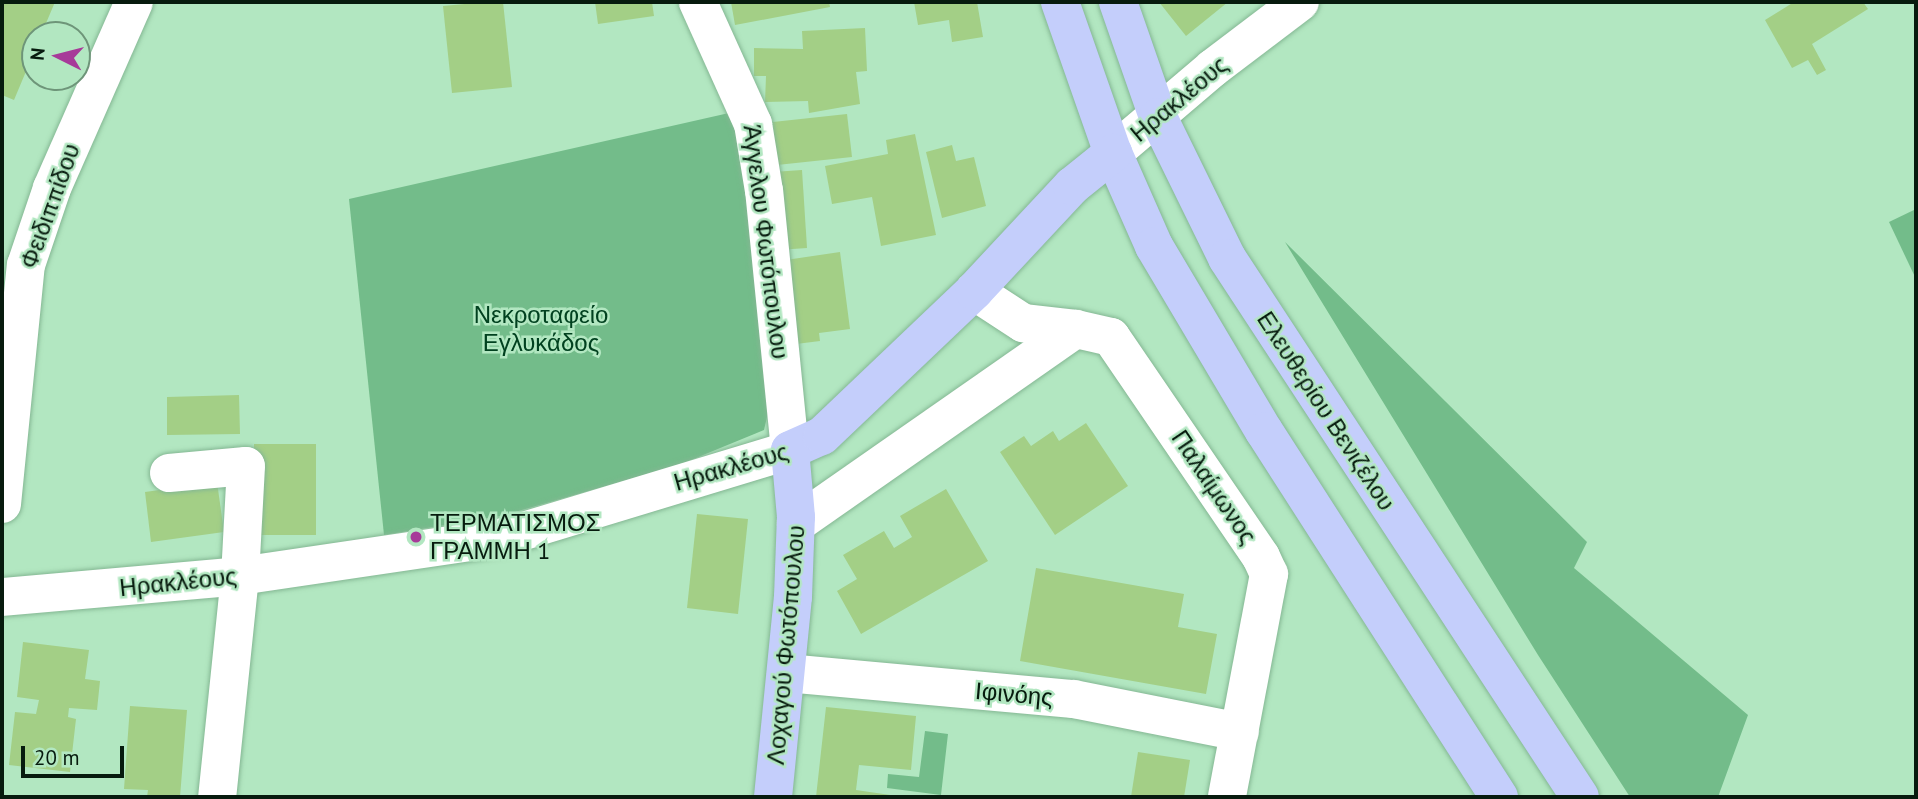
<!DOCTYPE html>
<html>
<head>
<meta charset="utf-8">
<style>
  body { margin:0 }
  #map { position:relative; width:1918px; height:799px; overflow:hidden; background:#b2e7c1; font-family:"PT Sans",sans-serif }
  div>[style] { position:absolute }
  .green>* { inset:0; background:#73bc8a }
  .building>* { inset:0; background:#a3cf86 }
  .roads { filter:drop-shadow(0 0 2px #84b793) drop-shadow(0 0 2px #84b793) }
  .minor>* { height:38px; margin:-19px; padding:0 19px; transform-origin:19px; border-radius:19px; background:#fff }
  .major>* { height:38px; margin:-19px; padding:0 19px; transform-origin:19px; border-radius:19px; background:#c4cefb }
  .dots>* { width:19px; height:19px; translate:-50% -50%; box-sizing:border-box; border:4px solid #b2e7c1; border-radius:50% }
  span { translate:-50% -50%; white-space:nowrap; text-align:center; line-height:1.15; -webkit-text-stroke:5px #b2e7c1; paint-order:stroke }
  .street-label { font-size:24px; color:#071b0e }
  .park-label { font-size:24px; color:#01411f }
  .poi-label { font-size:24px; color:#071b0e }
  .left { translate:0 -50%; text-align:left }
  .frame { position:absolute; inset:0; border:4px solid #071b0e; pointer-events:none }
  .north { position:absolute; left:21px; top:21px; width:70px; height:70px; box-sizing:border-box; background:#b2e7c1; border:2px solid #6e9579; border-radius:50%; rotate:276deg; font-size:19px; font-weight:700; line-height:28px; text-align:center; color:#071b0e }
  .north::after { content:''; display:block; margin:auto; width:24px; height:32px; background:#a73a99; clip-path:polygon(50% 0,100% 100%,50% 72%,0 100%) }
  .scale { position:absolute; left:21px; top:746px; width:103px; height:32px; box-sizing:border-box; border:4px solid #071b0e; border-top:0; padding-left:9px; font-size:21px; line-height:24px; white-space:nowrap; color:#071b0e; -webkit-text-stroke:5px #b2e7c1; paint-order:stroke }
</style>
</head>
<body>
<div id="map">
  <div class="green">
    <i style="clip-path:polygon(729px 113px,746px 162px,770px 404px,764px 430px,679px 465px,501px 516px,384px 535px,349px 199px)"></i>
    <i style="clip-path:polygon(1916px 209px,1916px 279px,1889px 222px)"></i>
    <i style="clip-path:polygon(1285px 242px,1587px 542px,1574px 568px,1748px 715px,1718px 797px,1630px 797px,1538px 655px)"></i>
    <i style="clip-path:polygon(925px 731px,948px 734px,941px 795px,887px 788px,888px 774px,919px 777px)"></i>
  </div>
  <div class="building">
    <i style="clip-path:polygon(2px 2px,55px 2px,41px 35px,35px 35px,35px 50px,14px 100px,2px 95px)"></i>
    <i style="clip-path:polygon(486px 2px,503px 2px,512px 87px,452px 93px,443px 6px)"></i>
    <i style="clip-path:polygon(595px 2px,652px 2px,654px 16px,598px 24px)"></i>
    <i style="clip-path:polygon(731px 2px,829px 2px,830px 7px,735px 25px)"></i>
    <i style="clip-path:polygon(914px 2px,977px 2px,983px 37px,952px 42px,949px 20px,918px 25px)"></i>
    <i style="clip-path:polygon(1159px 2px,1228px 2px,1186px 36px)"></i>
    <i style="clip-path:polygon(1794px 2px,1863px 2px,1868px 9px,1812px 44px,1826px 70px,1817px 75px,1808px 60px,1792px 68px,1765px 20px)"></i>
    <i style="clip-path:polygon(865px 28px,867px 71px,856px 72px,860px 104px,809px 113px,808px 101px,765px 102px,766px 76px,754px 76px,754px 48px,803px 49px,802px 31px)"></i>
    <i style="clip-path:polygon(847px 114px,852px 157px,777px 165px,773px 122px)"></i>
    <i style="clip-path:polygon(915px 134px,936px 235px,881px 246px,872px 197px,832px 204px,825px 166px,888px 154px,886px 140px)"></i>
    <i style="clip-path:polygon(952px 145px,956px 161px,974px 157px,986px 206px,942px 218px,926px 152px)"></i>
    <i style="clip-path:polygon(802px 170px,807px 248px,778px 250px,773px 172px)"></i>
    <i style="clip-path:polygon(840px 252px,850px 329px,819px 333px,820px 341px,788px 345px,779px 261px)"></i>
    <i style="clip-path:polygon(239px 395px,240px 434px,167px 435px,167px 397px)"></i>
    <i style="clip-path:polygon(1086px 423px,1128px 486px,1055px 535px,1000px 452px,1024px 436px,1031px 446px,1053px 431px,1059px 441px)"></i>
    <i style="clip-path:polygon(254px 444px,316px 444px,316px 535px,254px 535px)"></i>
    <i style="clip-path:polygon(217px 482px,224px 532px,151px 542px,145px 492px)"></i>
    <i style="clip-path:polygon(946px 489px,988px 561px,861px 634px,837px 591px,857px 579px,843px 555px,884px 531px,894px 548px,912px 537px,900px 516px)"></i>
    <i style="clip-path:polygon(697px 514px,748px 519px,738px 614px,687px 608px)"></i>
    <i style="clip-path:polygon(1036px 568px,1184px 594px,1178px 627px,1217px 634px,1206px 694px,1020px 661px)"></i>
    <i style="clip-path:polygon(23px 642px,89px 650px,85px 679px,100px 681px,97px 710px,69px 708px,68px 717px,76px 719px,70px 772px,9px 765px,15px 712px,36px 714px,39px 700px,17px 697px)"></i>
    <i style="clip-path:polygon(130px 706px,187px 710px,180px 797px,147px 797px,148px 790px,124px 789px)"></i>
    <i style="clip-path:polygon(826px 707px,916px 716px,911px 770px,859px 765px,856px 790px,904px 797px,816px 797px)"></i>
    <i style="clip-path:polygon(1138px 752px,1190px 760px,1184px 797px,1131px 797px)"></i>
  </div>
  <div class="roads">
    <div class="minor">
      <i style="left:1113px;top:153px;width:131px;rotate:-40.4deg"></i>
      <i style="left:1213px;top:68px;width:109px;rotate:-37.2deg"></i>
      <i style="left:974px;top:291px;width:59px;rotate:33.1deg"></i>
      <i style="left:1023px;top:323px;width:53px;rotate:6.5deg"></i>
      <i style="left:1076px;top:329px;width:36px;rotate:13deg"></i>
      <i style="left:1111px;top:337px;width:266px;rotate:55.7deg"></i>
      <i style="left:1261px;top:557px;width:19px;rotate:65deg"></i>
      <i style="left:1269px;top:574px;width:227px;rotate:100.7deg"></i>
      <i style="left:169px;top:473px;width:77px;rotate:-5.2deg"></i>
      <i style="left:246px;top:466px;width:110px;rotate:93.1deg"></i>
      <i style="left:240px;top:576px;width:222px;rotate:95.9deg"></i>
      <i style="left:2px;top:504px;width:240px;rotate:-84.3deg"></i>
      <i style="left:26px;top:265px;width:81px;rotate:-71.3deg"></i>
      <i style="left:52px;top:188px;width:203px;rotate:-66.2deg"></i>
      <i style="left:796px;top:524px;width:341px;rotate:-34.9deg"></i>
      <i style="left:2px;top:597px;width:239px;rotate:-5deg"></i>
      <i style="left:240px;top:576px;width:267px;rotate:-8.4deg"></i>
      <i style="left:504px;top:537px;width:299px;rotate:-16.9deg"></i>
      <i style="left:790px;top:450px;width:260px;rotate:-95.7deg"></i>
      <i style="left:764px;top:191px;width:68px;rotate:-99.3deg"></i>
      <i style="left:753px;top:124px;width:134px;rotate:-114.3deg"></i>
      <i style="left:786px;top:673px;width:289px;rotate:5.2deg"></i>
      <i style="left:1074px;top:699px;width:169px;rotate:11.2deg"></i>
    </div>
    <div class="major">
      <i style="left:1060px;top:2px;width:160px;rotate:70.7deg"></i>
      <i style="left:1113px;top:153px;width:102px;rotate:66.2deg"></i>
      <i style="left:1154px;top:246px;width:215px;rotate:59.3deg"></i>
      <i style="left:1264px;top:431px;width:435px;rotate:57.3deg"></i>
      <i style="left:1118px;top:2px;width:122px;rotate:70.8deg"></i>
      <i style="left:1158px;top:117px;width:157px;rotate:63.9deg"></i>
      <i style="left:1227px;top:258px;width:644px;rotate:56.78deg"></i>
      <i style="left:773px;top:797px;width:201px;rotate:-84.3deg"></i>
      <i style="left:793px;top:597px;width:80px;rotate:-87.9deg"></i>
      <i style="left:796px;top:517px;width:67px;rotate:-95.1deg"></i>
      <i style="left:790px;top:450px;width:35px;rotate:-24deg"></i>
      <i style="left:822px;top:436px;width:210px;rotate:-43.6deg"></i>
      <i style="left:974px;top:291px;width:144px;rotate:-47deg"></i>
      <i style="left:1072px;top:186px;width:53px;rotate:-38.8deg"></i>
    </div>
  </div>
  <div class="dots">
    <i style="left:416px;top:537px;background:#a73a99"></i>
  </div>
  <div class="street-label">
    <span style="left:1179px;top:99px;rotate:-40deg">Ηρακλέους</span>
    <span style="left:50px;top:206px;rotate:-70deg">Φειδιππίδου</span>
    <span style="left:766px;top:242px;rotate:83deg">Άγγελου Φωτόπουλου</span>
    <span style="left:1326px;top:411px;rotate:57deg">Ελευθερίου Βενιζέλου</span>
    <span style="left:731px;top:467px;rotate:-16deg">Ηρακλέους</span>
    <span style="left:1214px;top:487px;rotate:56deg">Παλαίμωνος</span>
    <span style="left:178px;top:582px;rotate:-6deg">Ηρακλέους</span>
    <span style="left:786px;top:645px;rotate:-85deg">Λοχαγού Φωτόπουλου</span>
    <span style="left:1014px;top:694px;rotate:5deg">Ιφινόης</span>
  </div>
  <div class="park-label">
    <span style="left:541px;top:329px">Νεκροταφείο<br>Εγλυκάδος</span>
  </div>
  <div class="poi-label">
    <span class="left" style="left:430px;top:537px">ΤΕΡΜΑΤΙΣΜΟΣ<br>ΓΡΑΜΜΗ 1</span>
  </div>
  <div class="frame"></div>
  <div class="north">N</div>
  <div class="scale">20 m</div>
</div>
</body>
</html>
